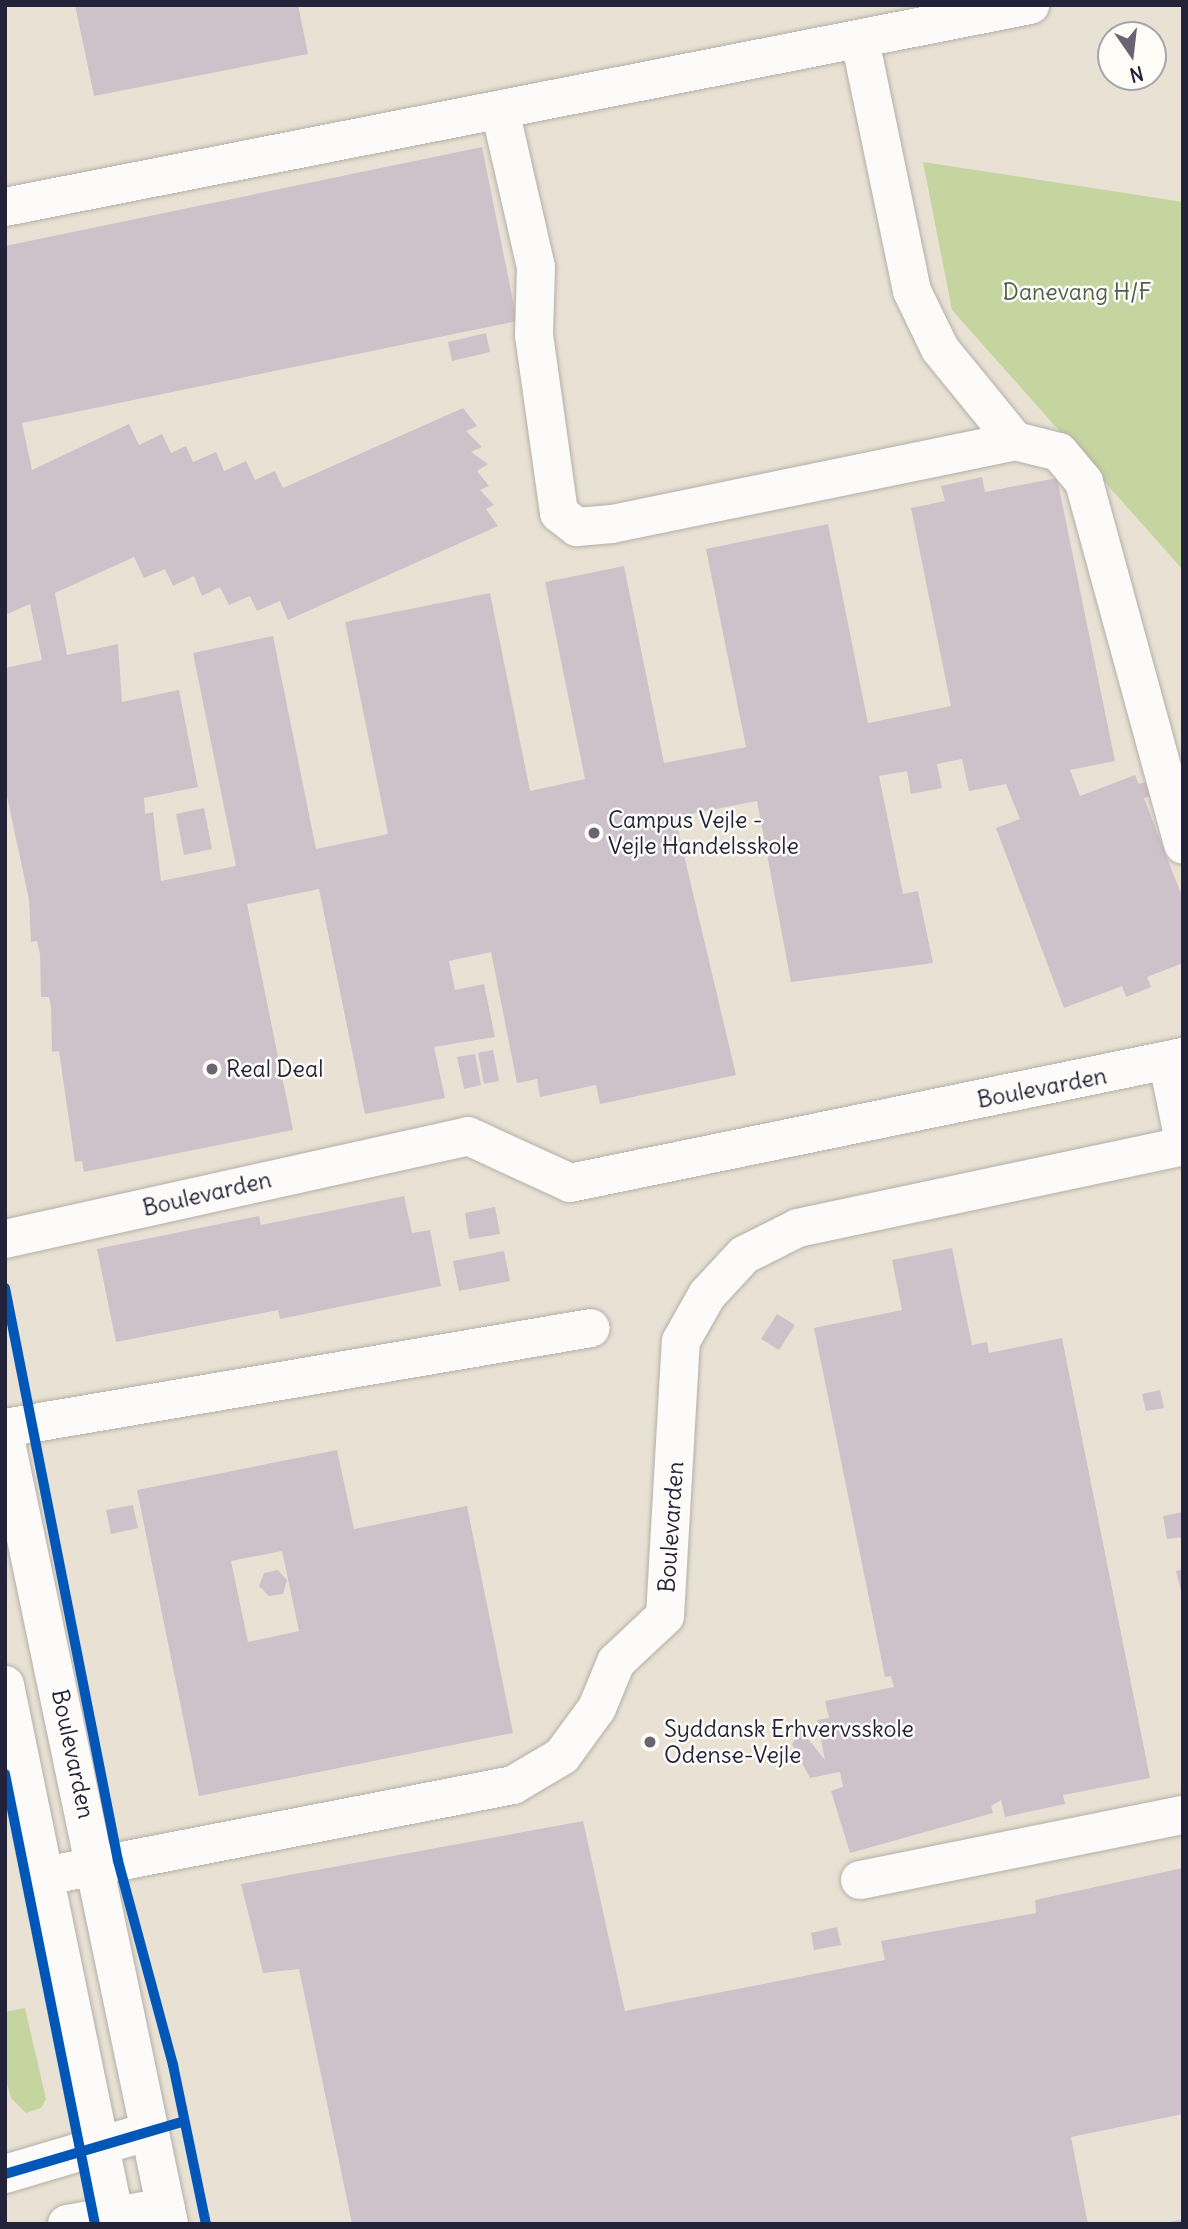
<!DOCTYPE html>
<html>
<head>
<meta charset="utf-8">
<style>
  body { margin:0 }
  #map { position:relative; width:1188px; height:2229px; overflow:hidden; background:#e9e2d4; font-family:Delius,sans-serif }
  div>[style] { position:absolute }
  .green>* { inset:0; background:#c4d5a0 }
  .building>* { inset:0; background:#cec2ca }
  .roads { filter:drop-shadow(0 0 2px #b4afa9) drop-shadow(0 0 2px #b4afa9) }
  .minor>* { height:38px; margin:-19px; padding:0 19px; transform-origin:19px; border-radius:19px; background:#fcfbf9 }
  .major>* { height:38px; margin:-19px; padding:0 19px; transform-origin:19px; border-radius:19px; background:#fcfbf9 }
  .cycleway>* { height:10px; margin:-5px; padding:0 5px; transform-origin:5px; border-radius:5px; background:#0057b8 }
  .dots>* { width:19px; height:19px; translate:-50% -50%; box-sizing:border-box; border:4px solid #fdfcf7; border-radius:50% }
  span { translate:-50% -50%; white-space:nowrap; text-align:center; line-height:1.15; -webkit-text-stroke:5px #fdfcf7; paint-order:stroke }
  .park-label { font-size:23px; color:#505d50 }
  .poi-label { font-size:23px; color:#22223b }
  .left { translate:0 -50%; text-align:left }
  .street-label { font-size:23px; color:#22223b }
  .frame { position:absolute; inset:0; border:7px solid #22223b; pointer-events:none }
  .north { position:absolute; left:1097px; top:21px; width:70px; height:70px; box-sizing:border-box; background:#fdfcf7; border:2px solid #a5a5ac; border-radius:50%; rotate:166deg; font-size:19px; font-weight:700; line-height:28px; text-align:center; color:#22223b }
  .north::after { content:''; display:block; margin:auto; width:24px; height:32px; background:#686571; clip-path:polygon(50% 0,100% 100%,50% 72%,0 100%) }
</style>
</head>
<body>
<div id="map">
  <div class="green">
    <i style="clip-path:polygon(923px 162px,1183px 202px,1183px 570px,952px 310px)"></i>
    <i style="clip-path:polygon(25px 2008px,46px 2099px,41px 2108px,26px 2113px,11px 2098px,5px 2076px,5px 2012px)"></i>
  </div>
  <div class="building">
    <i style="clip-path:polygon(75px 5px,298px 5px,308px 54px,94px 96px)"></i>
    <i style="clip-path:polygon(482px 147px,517px 321px,22px 423px,32px 470px,129px 424px,139px 445px,162px 434px,171px 453px,186px 446px,193px 462px,216px 452px,224px 471px,246px 461px,255px 480px,275px 471px,283px 488px,463px 408px,477px 426px,466px 431px,482px 447px,471px 452px,488px 464px,477px 471px,489px 486px,480px 490px,494px 505px,486px 509px,498px 526px,288px 620px,280px 601px,257px 611px,250px 596px,229px 605px,220px 587px,202px 596px,194px 576px,173px 586px,165px 569px,144px 578px,134px 557px,55px 593px,67px 655px,118px 644px,122px 702px,179px 690px,198px 787px,144px 798px,145px 814px,153px 812px,161px 881px,236px 866px,193px 653px,273px 636px,316px 849px,388px 834px,345px 622px,490px 593px,530px 791px,585px 779px,545px 582px,624px 566px,664px 763px,746px 747px,706px 549px,828px 524px,868px 723px,951px 706px,911px 508px,945px 501px,941px 486px,982px 477px,985px 492px,1057px 478px,1115px 761px,1070px 770px,1080px 796px,1135px 775px,1139px 784px,1152px 780px,1157px 794px,1144px 798px,1183px 899px,1183px 963px,1147px 977px,1151px 987px,1126px 997px,1122px 986px,1064px 1008px,996px 828px,1020px 819px,1006px 784px,969px 791px,962px 759px,937px 764px,942px 788px,911px 794px,907px 771px,879px 776px,903px 894px,918px 891px,933px 963px,791px 982px,757px 801px,675px 817px,736px 1075px,600px 1104px,596px 1085px,540px 1097px,537px 1079px,517px 1083px,491px 952px,449px 961px,455px 990px,484px 984px,495px 1037px,434px 1047px,445px 1098px,365px 1114px,319px 889px,247px 904px,293px 1130px,84px 1172px,82px 1161px,75px 1162px,59px 1051px,52px 1052px,51px 1007px,49px 997px,41px 997px,40px 954px,37px 941px,31px 942px,29px 900px,5px 787px,5px 668px,42px 660px,30px 604px,5px 615px,5px 246px)"></i>
    <i style="clip-path:polygon(486px 333px,490px 352px,452px 361px,448px 342px)"></i>
    <i style="clip-path:polygon(204px 808px,212px 849px,184px 855px,176px 814px)"></i>
    <i style="clip-path:polygon(493px 1050px,499px 1081px,484px 1084px,478px 1053px)"></i>
    <i style="clip-path:polygon(475px 1054px,481px 1085px,464px 1089px,457px 1057px)"></i>
    <i style="clip-path:polygon(404px 1196px,412px 1233px,430px 1230px,441px 1286px,280px 1319px,278px 1310px,116px 1342px,97px 1249px,259px 1216px,261px 1225px)"></i>
    <i style="clip-path:polygon(495px 1207px,500px 1234px,469px 1239px,465px 1213px)"></i>
    <i style="clip-path:polygon(952px 1248px,972px 1345px,987px 1342px,989px 1353px,1062px 1338px,1150px 1778px,1063px 1795px,1065px 1804px,1005px 1817px,1001px 1800px,991px 1806px,993px 1813px,850px 1853px,831px 1791px,843px 1787px,840px 1772px,810px 1778px,792px 1744px,801px 1730px,825px 1760px,817px 1720px,829px 1718px,825px 1701px,894px 1687px,891px 1676px,885px 1677px,814px 1328px,902px 1310px,892px 1260px)"></i>
    <i style="clip-path:polygon(504px 1251px,510px 1281px,459px 1291px,453px 1261px)"></i>
    <i style="clip-path:polygon(777px 1314px,795px 1325px,779px 1350px,761px 1339px)"></i>
    <i style="clip-path:polygon(1160px 1390px,1164px 1408px,1146px 1411px,1142px 1394px)"></i>
    <i style="clip-path:polygon(evenodd,337px 1450px,354px 1529px,467px 1506px,513px 1733px,199px 1796px,137px 1490px,337px 1450px,282px 1551px,299px 1631px,248px 1642px,231px 1561px,282px 1551px)"></i>
    <i style="clip-path:polygon(133px 1505px,138px 1528px,111px 1534px,106px 1510px)"></i>
    <i style="clip-path:polygon(1183px 1512px,1183px 1537px,1167px 1539px,1163px 1516px)"></i>
    <i style="clip-path:polygon(1183px 1569px,1183px 1595px,1182px 1595px,1176px 1571px)"></i>
    <i style="clip-path:polygon(278px 1570px,287px 1580px,283px 1594px,269px 1596px,259px 1586px,264px 1573px)"></i>
    <i style="clip-path:polygon(583px 1821px,625px 2011px,885px 1960px,881px 1941px,1036px 1913px,1035px 1900px,1183px 1868px,1183px 2114px,1071px 2137px,1088px 2224px,352px 2224px,299px 1969px,263px 1973px,241px 1884px)"></i>
    <i style="clip-path:polygon(837px 1927px,841px 1945px,814px 1950px,811px 1933px)"></i>
    <i style="clip-path:polygon(1183px 2219px,1183px 2224px,1166px 2224px,1166px 2223px)"></i>
  </div>
  <div class="roads">
    <div class="minor">
      <i style="left:860px;top:40px;width:256px;rotate:78.3deg"></i>
      <i style="left:912px;top:291px;width:64px;rotate:64.2deg"></i>
      <i style="left:940px;top:349px;width:119px;rotate:50.8deg"></i>
      <i style="left:500px;top:110px;width:161px;rotate:77.1deg"></i>
      <i style="left:536px;top:267px;width:68px;rotate:91.7deg"></i>
      <i style="left:534px;top:335px;width:180px;rotate:82deg"></i>
      <i style="left:559px;top:513px;width:23px;rotate:38deg"></i>
      <i style="left:577px;top:527px;width:35px;rotate:-5deg"></i>
      <i style="left:612px;top:524px;width:411px;rotate:-11.6deg"></i>
      <i style="left:1015px;top:441px;width:45px;rotate:14deg"></i>
      <i style="left:1059px;top:452px;width:39px;rotate:50deg"></i>
      <i style="left:1084px;top:482px;width:376px;rotate:74.7deg"></i>
      <i style="left:5px;top:207px;width:1045px;rotate:-11.15deg"></i>
      <i style="left:1168px;top:1063px;width:75px;rotate:78.4deg"></i>
      <i style="left:5px;top:1239px;width:474px;rotate:-12.5deg"></i>
      <i style="left:468px;top:1136px;width:112px;rotate:24.7deg"></i>
      <i style="left:570px;top:1183px;width:626px;rotate:-11.62deg"></i>
      <i style="left:5px;top:1428px;width:594px;rotate:-9.68deg"></i>
      <i style="left:45px;top:1876px;width:477px;rotate:-11deg"></i>
      <i style="left:513px;top:1785px;width:57px;rotate:-30.6deg"></i>
      <i style="left:562px;top:1756px;width:59px;rotate:-53.9deg"></i>
      <i style="left:597px;top:1708px;width:50px;rotate:-67.6deg"></i>
      <i style="left:616px;top:1662px;width:67px;rotate:-43.2deg"></i>
      <i style="left:665px;top:1616px;width:275px;rotate:-86.7deg"></i>
      <i style="left:681px;top:1341px;width:53px;rotate:-60.5deg"></i>
      <i style="left:707px;top:1295px;width:54px;rotate:-47.2deg"></i>
      <i style="left:744px;top:1255px;width:60px;rotate:-26.6deg"></i>
      <i style="left:798px;top:1228px;width:394px;rotate:-12deg"></i>
      <i style="left:860px;top:1880px;width:329px;rotate:-11.4deg"></i>
      <i style="left:5px;top:2174px;width:151px;rotate:-16.5deg"></i>
      <i style="left:67px;top:2224px;width:100px;rotate:-9.7deg"></i>
    </div>
    <div class="major">
      <i style="left:5px;top:1438px;width:803px;rotate:78.21deg"></i>
      <i style="left:5px;top:1685px;width:550px;rotate:78.36deg"></i>
    </div>
  </div>
  <div class="cycleway">
    <i style="left:5px;top:1288px;width:584px;rotate:78.84deg"></i>
    <i style="left:118px;top:1861px;width:211px;rotate:74.9deg"></i>
    <i style="left:173px;top:2065px;width:162px;rotate:78.3deg"></i>
    <i style="left:5px;top:1774px;width:459px;rotate:78.7deg"></i>
    <i style="left:5px;top:2174px;width:184px;rotate:-16.4deg"></i>
  </div>
  <div class="dots">
    <i style="left:594px;top:833px;background:#686571"></i>
    <i style="left:212px;top:1069px;background:#686571"></i>
    <i style="left:650px;top:1742px;background:#686571"></i>
  </div>
  <div class="park-label">
    <span style="left:1077px;top:292px">Danevang H/F</span>
  </div>
  <div class="poi-label">
    <span class="left" style="left:608px;top:833px">Campus Vejle -<br>Vejle Handelsskole</span>
    <span class="left" style="left:226px;top:1069px">Real Deal</span>
    <span class="left" style="left:664px;top:1742px">Syddansk Erhvervsskole<br>Odense-Vejle</span>
  </div>
  <div class="street-label">
    <span style="left:1042px;top:1088px;rotate:-11deg">Boulevarden</span>
    <span style="left:207px;top:1194px;rotate:-13deg">Boulevarden</span>
    <span style="left:671px;top:1527px;rotate:-86deg">Boulevarden</span>
    <span style="left:73px;top:1754px;rotate:78deg">Boulevarden</span>
  </div>
  <div class="frame"></div>
  <div class="north">N</div>
</div>
</body>
</html>
